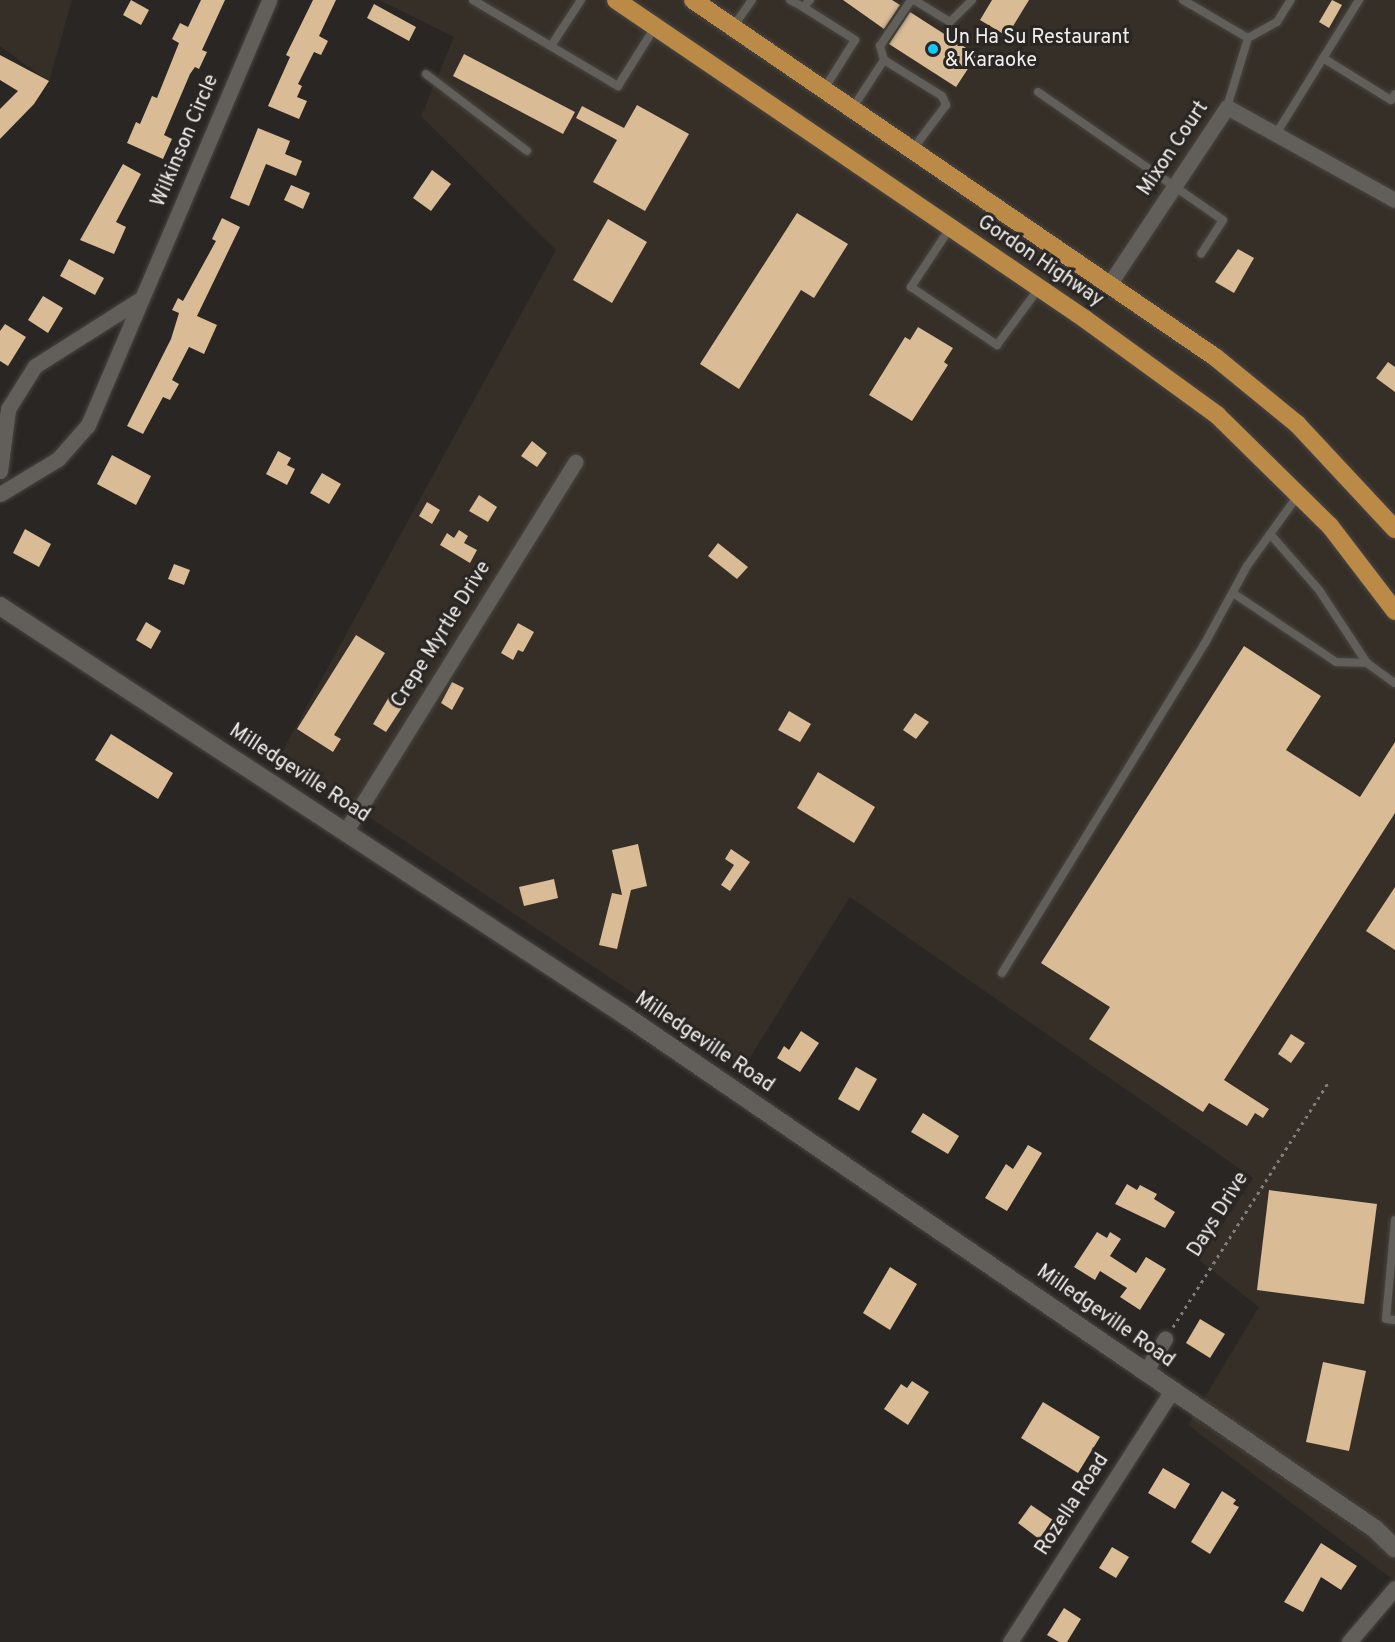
<!DOCTYPE html>
<html>
<head>
<meta charset="utf-8">
<style>
  body { margin:0 }
  #map { position:relative; width:1395px; height:1642px; overflow:hidden; background:#292623; font-family:Overpass,sans-serif }
  div>[style] { position:absolute }
  .built>* { inset:0; background:#362f27 }
  .building>* { inset:0; background:#d9bb95 }
  .path>* { height:3px; margin-top:-1.5px; transform-origin:0; background:repeating-linear-gradient(90deg,#807e7b 0 3px,transparent 0 7.5px) }
  .roads { filter:drop-shadow(0 0 2px #484542) drop-shadow(0 0 2px #484542) }
  .service>* { height:8px; margin:-4px; padding:0 4px; transform-origin:4px; border-radius:4px; background:#625f5b }
  .minor>* { height:15px; margin:-7.5px; padding:0 7.5px; transform-origin:7.5px; border-radius:7.5px; background:#625f5b }
  .tertiary>* { height:18px; margin:-9px; padding:0 9px; transform-origin:9px; border-radius:9px; background:#625f5b }
  .trunk>* { height:18px; margin:-9px; padding:0 9px; transform-origin:9px; border-radius:9px; background:#ba8a46 }
  .dots>* { width:16px; height:16px; translate:-50% -50%; box-sizing:border-box; border:3px solid #292623; border-radius:50% }
  span { translate:-50% -50%; white-space:nowrap; text-align:center; line-height:1.15; -webkit-text-stroke:6px #292623; paint-order:stroke }
  .poi-label { font-size:20px; color:#f2f0ee }
  .left { translate:0 -50%; text-align:left }
  .street-label { font-size:20px; color:#f2f0ee }
</style>
</head>
<body>
<div id="map">
  <div class="built">
    <i style="clip-path:polygon(0 0,72px 0,49px 82px,0 46px)"></i>
    <i style="clip-path:polygon(379px 0,1395px 0,1395px 1581px,1188px 1425px,1259px 1307px,1199px 1260px,1253px 1178px,850px 897px,744px 1067px,279px 757px,556px 250px,421px 116px,454px 37px)"></i>
  </div>
  <div class="building">
    <i style="clip-path:polygon(131px 0,149px 10px,141px 25px,123px 15px)"></i>
    <i style="clip-path:polygon(201px 0,225px 0,202px 50px,207px 52px,199px 69px,195px 67px,190px 74px,164px 135px,172px 139px,163px 159px,127px 143px,136px 122px,140px 124px,152px 96px,157px 98px,179px 43px,172px 39px,180px 23px,188px 27px)"></i>
    <i style="clip-path:polygon(313px 0,336px 0,319px 36px,328px 41px,321px 55px,314px 52px,298px 84px,302px 86px,297px 97px,307px 101px,299px 119px,268px 106px,290px 57px,286px 55px)"></i>
    <i style="clip-path:polygon(843px 0,892px 0,900px 5px,884px 29px)"></i>
    <i style="clip-path:polygon(992px 0,1029px 0,1007px 36px,980px 20px)"></i>
    <i style="clip-path:polygon(1332px 0,1342px 5px,1329px 28px,1319px 22px)"></i>
    <i style="clip-path:polygon(374px 4px,416px 27px,409px 41px,367px 18px)"></i>
    <i style="clip-path:polygon(910px 12px,977px 55px,956px 87px,889px 44px)"></i>
    <i style="clip-path:polygon(464px 54px,575px 112px,563px 134px,453px 76px)"></i>
    <i style="clip-path:polygon(0 55px,49px 81px,34px 104px,0 139px,0 109px,18px 91px,0 80px)"></i>
    <i style="clip-path:polygon(637px 105px,689px 134px,645px 211px,593px 182px,617px 140px,576px 118px,582px 106px,624px 128px)"></i>
    <i style="clip-path:polygon(258px 128px,290px 141px,285px 154px,302px 161px,296px 176px,266px 164px,249px 206px,230px 198px)"></i>
    <i style="clip-path:polygon(123px 164px,141px 174px,116px 222px,126px 227px,114px 254px,80px 240px)"></i>
    <i style="clip-path:polygon(432px 170px,451px 184px,431px 211px,413px 198px)"></i>
    <i style="clip-path:polygon(291px 185px,310px 193px,303px 209px,284px 200px)"></i>
    <i style="clip-path:polygon(797px 213px,848px 244px,814px 298px,801px 290px,739px 389px,700px 364px)"></i>
    <i style="clip-path:polygon(222px 218px,240px 227px,197px 316px,217px 325px,204px 354px,189px 347px,172px 380px,179px 384px,170px 400px,163px 397px,143px 434px,127px 426px,171px 339px,179px 313px,172px 310px,178px 298px,183px 301px,216px 241px,212px 239px)"></i>
    <i style="clip-path:polygon(608px 219px,647px 242px,612px 303px,573px 280px)"></i>
    <i style="clip-path:polygon(1238px 249px,1254px 258px,1234px 293px,1215px 282px)"></i>
    <i style="clip-path:polygon(69px 259px,104px 278px,95px 295px,60px 276px)"></i>
    <i style="clip-path:polygon(43px 296px,63px 308px,48px 333px,28px 320px)"></i>
    <i style="clip-path:polygon(5px 324px,26px 337px,8px 366px,0 361px,0 331px)"></i>
    <i style="clip-path:polygon(918px 327px,953px 348px,944px 362px,948px 365px,912px 421px,869px 395px,905px 337px,910px 340px)"></i>
    <i style="clip-path:polygon(1388px 362px,1395px 367px,1395px 392px,1376px 378px)"></i>
    <i style="clip-path:polygon(532px 441px,547px 453px,537px 467px,521px 456px)"></i>
    <i style="clip-path:polygon(278px 451px,291px 458px,287px 465px,295px 469px,287px 485px,266px 474px)"></i>
    <i style="clip-path:polygon(112px 455px,151px 476px,136px 505px,97px 484px)"></i>
    <i style="clip-path:polygon(322px 473px,341px 484px,329px 504px,310px 493px)"></i>
    <i style="clip-path:polygon(479px 495px,497px 507px,488px 522px,469px 511px)"></i>
    <i style="clip-path:polygon(427px 502px,440px 510px,432px 524px,419px 516px)"></i>
    <i style="clip-path:polygon(25px 529px,51px 544px,39px 567px,13px 553px)"></i>
    <i style="clip-path:polygon(459px 530px,468px 536px,464px 543px,477px 550px,470px 563px,440px 545px,447px 533px,454px 538px)"></i>
    <i style="clip-path:polygon(718px 543px,748px 567px,737px 579px,708px 556px)"></i>
    <i style="clip-path:polygon(174px 564px,190px 570px,184px 585px,168px 579px)"></i>
    <i style="clip-path:polygon(146px 622px,161px 631px,151px 649px,136px 640px)"></i>
    <i style="clip-path:polygon(518px 623px,534px 632px,523px 652px,518px 650px,513px 660px,501px 653px)"></i>
    <i style="clip-path:polygon(356px 635px,385px 653px,334px 735px,341px 739px,333px 752px,297px 729px)"></i>
    <i style="clip-path:polygon(1244px 646px,1321px 696px,1286px 750px,1360px 797px,1395px 742px,1395px 813px,1224px 1080px,1269px 1109px,1263px 1118px,1255px 1113px,1247px 1126px,1209px 1103px,1203px 1112px,1089px 1039px,1110px 1007px,1041px 963px)"></i>
    <i style="clip-path:polygon(452px 682px,464px 688px,452px 710px,441px 703px)"></i>
    <i style="clip-path:polygon(389px 697px,403px 706px,386px 732px,373px 724px)"></i>
    <i style="clip-path:polygon(789px 711px,811px 724px,800px 742px,778px 730px)"></i>
    <i style="clip-path:polygon(915px 713px,929px 722px,916px 739px,903px 730px)"></i>
    <i style="clip-path:polygon(111px 734px,173px 773px,158px 799px,95px 760px)"></i>
    <i style="clip-path:polygon(818px 772px,875px 807px,854px 843px,797px 808px)"></i>
    <i style="clip-path:polygon(638px 844px,647px 886px,631px 890px,617px 949px,599px 945px,612px 893px,622px 895px,612px 850px)"></i>
    <i style="clip-path:polygon(731px 849px,750px 862px,730px 891px,721px 885px,734px 865px,725px 859px)"></i>
    <i style="clip-path:polygon(554px 879px,558px 898px,524px 906px,519px 887px)"></i>
    <i style="clip-path:polygon(1395px 887px,1395px 950px,1366px 931px)"></i>
    <i style="clip-path:polygon(801px 1031px,819px 1043px,800px 1072px,777px 1058px,784px 1046px,789px 1050px)"></i>
    <i style="clip-path:polygon(1291px 1034px,1305px 1043px,1291px 1063px,1278px 1054px)"></i>
    <i style="clip-path:polygon(856px 1067px,877px 1079px,859px 1111px,838px 1099px)"></i>
    <i style="clip-path:polygon(923px 1113px,959px 1136px,948px 1154px,911px 1132px)"></i>
    <i style="clip-path:polygon(1028px 1145px,1042px 1153px,1007px 1211px,985px 1198px,1006px 1164px,1013px 1169px)"></i>
    <i style="clip-path:polygon(1127px 1184px,1137px 1190px,1140px 1185px,1157px 1194px,1154px 1199px,1175px 1212px,1165px 1228px,1115px 1204px)"></i>
    <i style="clip-path:polygon(1269px 1190px,1377px 1204px,1364px 1304px,1257px 1290px)"></i>
    <i style="clip-path:polygon(1097px 1232px,1107px 1238px,1110px 1232px,1121px 1239px,1110px 1256px,1136px 1273px,1146px 1257px,1166px 1269px,1140px 1310px,1120px 1297px,1127px 1288px,1100px 1271px,1095px 1280px,1074px 1267px)"></i>
    <i style="clip-path:polygon(890px 1267px,917px 1284px,890px 1330px,863px 1313px)"></i>
    <i style="clip-path:polygon(1200px 1319px,1225px 1334px,1210px 1358px,1186px 1343px)"></i>
    <i style="clip-path:polygon(1323px 1362px,1366px 1371px,1349px 1451px,1306px 1442px)"></i>
    <i style="clip-path:polygon(912px 1381px,929px 1392px,908px 1425px,884px 1409px,901px 1384px,907px 1388px)"></i>
    <i style="clip-path:polygon(1043px 1402px,1100px 1437px,1078px 1473px,1021px 1438px)"></i>
    <i style="clip-path:polygon(1163px 1468px,1190px 1484px,1175px 1509px,1148px 1493px)"></i>
    <i style="clip-path:polygon(1222px 1491px,1236px 1500px,1233px 1504px,1239px 1507px,1210px 1554px,1191px 1542px)"></i>
    <i style="clip-path:polygon(1031px 1505px,1053px 1520px,1039px 1539px,1018px 1523px)"></i>
    <i style="clip-path:polygon(1321px 1543px,1357px 1566px,1341px 1590px,1321px 1577px,1303px 1612px,1284px 1602px)"></i>
    <i style="clip-path:polygon(1112px 1547px,1129px 1557px,1116px 1578px,1099px 1568px)"></i>
    <i style="clip-path:polygon(1064px 1608px,1081px 1619px,1067px 1642px,1059px 1642px,1047px 1635px)"></i>
  </div>
  <div class="path">
    <i style="left:1173px;top:1327px;width:291px;rotate:-57.6deg"></i>
  </div>
  <div class="roads">
    <div class="service">
      <i style="left:473px;top:0;width:169px;rotate:30.7deg"></i>
      <i style="left:618px;top:86px;width:70px;rotate:-57.9deg"></i>
      <i style="left:790px;top:0;width:15px;rotate:28deg"></i>
      <i style="left:803px;top:7px;width:10px;rotate:-45deg"></i>
      <i style="left:914px;top:0;width:42px;rotate:31.4deg"></i>
      <i style="left:950px;top:22px;width:31px;rotate:-45deg"></i>
      <i style="left:1183px;top:0;width:75px;rotate:30.3deg"></i>
      <i style="left:1248px;top:38px;width:72px;rotate:106.9deg"></i>
      <i style="left:803px;top:7px;width:62px;rotate:32.4deg"></i>
      <i style="left:855px;top:40px;width:58px;rotate:122.3deg"></i>
      <i style="left:733px;top:27px;width:33px;rotate:-55deg"></i>
      <i style="left:1248px;top:38px;width:33px;rotate:-29deg"></i>
      <i style="left:1277px;top:22px;width:26px;rotate:-58deg"></i>
      <i style="left:551px;top:46px;width:55px;rotate:-56.9deg"></i>
      <i style="left:1323px;top:58px;width:80px;rotate:31.7deg"></i>
      <i style="left:1391px;top:100px;width:7px;rotate:-56deg"></i>
      <i style="left:884px;top:60px;width:68px;rotate:31.8deg"></i>
      <i style="left:942px;top:96px;width:10px;rotate:66deg"></i>
      <i style="left:946px;top:105px;width:55px;rotate:126.9deg"></i>
      <i style="left:426px;top:74px;width:127px;rotate:37.3deg"></i>
      <i style="left:1038px;top:92px;width:225px;rotate:34.7deg"></i>
      <i style="left:1223px;top:220px;width:40px;rotate:122.9deg"></i>
      <i style="left:852px;top:109px;width:59px;rotate:-56.9deg"></i>
      <i style="left:884px;top:60px;width:15px;rotate:-106deg"></i>
      <i style="left:880px;top:46px;width:55px;rotate:-56deg"></i>
      <i style="left:1276px;top:134px;width:158px;rotate:-58.2deg"></i>
      <i style="left:950px;top:228px;width:71px;rotate:123.5deg"></i>
      <i style="left:911px;top:287px;width:104px;rotate:34deg"></i>
      <i style="left:997px;top:345px;width:71px;rotate:-53.6deg"></i>
      <i style="left:1270px;top:534px;width:74px;rotate:48.8deg"></i>
      <i style="left:1319px;top:590px;width:87px;rotate:56.7deg"></i>
      <i style="left:1233px;top:593px;width:124px;rotate:33.8deg"></i>
      <i style="left:1336px;top:662px;width:31px;rotate:2deg"></i>
      <i style="left:1367px;top:663px;width:34px;rotate:36deg"></i>
      <i style="left:1002px;top:973px;width:387px;rotate:-58.4deg"></i>
      <i style="left:1205px;top:643px;width:88px;rotate:-61.4deg"></i>
      <i style="left:1247px;top:566px;width:89px;rotate:-54.2deg"></i>
      <i style="left:1395px;top:1220px;width:99px;rotate:95.2deg"></i>
      <i style="left:1386px;top:1319px;width:9px;rotate:6deg"></i>
    </div>
    <div class="minor">
      <i style="left:1110px;top:283px;width:211px;rotate:-56.4deg"></i>
      <i style="left:1227px;top:107px;width:192px;rotate:29deg"></i>
      <i style="left:0;top:471px;width:63px;rotate:-82.6deg"></i>
      <i style="left:8px;top:409px;width:51px;rotate:-57.9deg"></i>
      <i style="left:35px;top:366px;width:123px;rotate:-32.4deg"></i>
      <i style="left:0;top:494px;width:68px;rotate:-31.1deg"></i>
      <i style="left:58px;top:459px;width:45px;rotate:-48.6deg"></i>
      <i style="left:88px;top:425px;width:462px;rotate:-66.9deg"></i>
      <i style="left:345px;top:832px;width:436px;rotate:-58.1deg"></i>
      <i style="left:1145px;top:1372px;width:39px;rotate:-59deg"></i>
      <i style="left:1010px;top:1642px;width:299px;rotate:-57.2deg"></i>
      <i style="left:1349px;top:1642px;width:71px;rotate:-49.6deg"></i>
    </div>
    <div class="tertiary">
      <i style="left:0;top:606px;width:745px;rotate:33.22deg"></i>
      <i style="left:623px;top:1014px;width:911px;rotate:34.4deg"></i>
      <i style="left:1375px;top:1529px;width:28px;rotate:44deg"></i>
    </div>
    <div class="trunk">
      <i style="left:616px;top:0;width:567px;rotate:34.22deg"></i>
      <i style="left:1085px;top:319px;width:163px;rotate:36deg"></i>
      <i style="left:1217px;top:415px;width:158px;rotate:44.5deg"></i>
      <i style="left:1330px;top:526px;width:107px;rotate:52.6deg"></i>
      <i style="left:693px;top:0;width:632px;rotate:34.37deg"></i>
      <i style="left:1215px;top:357px;width:106px;rotate:39.3deg"></i>
      <i style="left:1297px;top:424px;width:144px;rotate:47deg"></i>
    </div>
  </div>
  <div class="dots">
    <i style="left:933px;top:49px;background:#10cafa"></i>
  </div>
  <div class="poi-label">
    <span class="left" style="left:945px;top:50px">Un Ha Su Restaurant<br>&amp; Karaoke</span>
  </div>
  <div class="street-label">
    <span style="left:186px;top:141px;rotate:-67deg">Wilkinson Circle</span>
    <span style="left:1174px;top:149px;rotate:-56deg">Mixon Court</span>
    <span style="left:1040px;top:262px;rotate:34deg">Gordon Highway</span>
    <span style="left:442px;top:635px;rotate:-58deg">Crepe Myrtle Drive</span>
    <span style="left:299px;top:774px;rotate:33deg">Milledgeville Road</span>
    <span style="left:704px;top:1043px;rotate:34deg">Milledgeville Road</span>
    <span style="left:1219px;top:1215px;rotate:-58deg">Days Drive</span>
    <span style="left:1105px;top:1317px;rotate:35deg">Milledgeville Road</span>
    <span style="left:1073px;top:1505px;rotate:-57deg">Rozella Road</span>
  </div>
</div>
</body>
</html>
